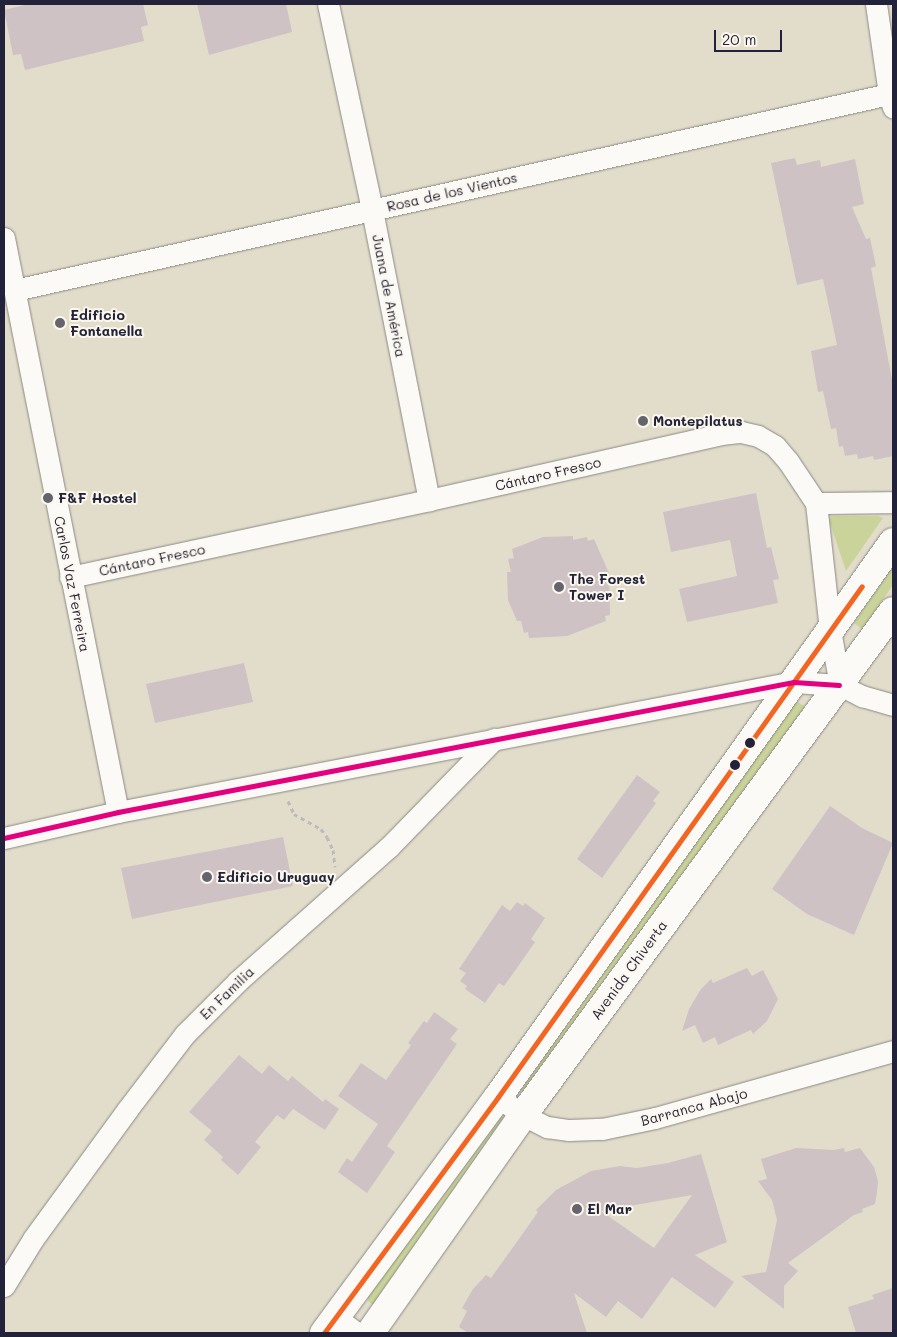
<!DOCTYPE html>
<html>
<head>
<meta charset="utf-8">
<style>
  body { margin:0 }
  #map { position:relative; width:897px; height:1337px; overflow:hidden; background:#e2ddcb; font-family:Mali,sans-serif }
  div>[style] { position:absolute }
  .green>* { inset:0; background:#cad49a }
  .building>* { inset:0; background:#cec2c5 }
  .path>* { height:3px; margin-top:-1.5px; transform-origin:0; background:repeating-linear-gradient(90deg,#bcbaba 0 4px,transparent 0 8px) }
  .roads { filter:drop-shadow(0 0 1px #8c8984) drop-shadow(0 0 1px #8c8984) }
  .street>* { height:21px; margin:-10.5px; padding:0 10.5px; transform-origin:10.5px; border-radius:10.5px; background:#fbfaf7 }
  .secondary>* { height:28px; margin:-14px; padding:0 14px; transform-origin:14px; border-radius:14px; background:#fbfaf7 }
  .bus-1>* { height:5px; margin:-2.5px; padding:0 2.5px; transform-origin:2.5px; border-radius:2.5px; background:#f26522 }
  .bus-2>* { height:5px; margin:-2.5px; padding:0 2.5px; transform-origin:2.5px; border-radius:2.5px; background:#e5007d }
  .dots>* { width:14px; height:14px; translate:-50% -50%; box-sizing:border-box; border:2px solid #fbf7ec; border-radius:50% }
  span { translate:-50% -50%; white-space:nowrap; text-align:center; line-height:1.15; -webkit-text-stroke:4px #fbf7ec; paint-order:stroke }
  .street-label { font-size:14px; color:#22223b }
  .poi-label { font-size:14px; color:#22223b; font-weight:700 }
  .left { translate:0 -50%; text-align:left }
  .frame { position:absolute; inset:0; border:5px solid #22223b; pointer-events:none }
  .scale { position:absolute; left:714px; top:30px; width:68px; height:22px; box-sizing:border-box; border:2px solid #22223b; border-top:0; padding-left:6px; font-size:15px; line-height:18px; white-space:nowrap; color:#22223b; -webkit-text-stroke:4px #fbf7ec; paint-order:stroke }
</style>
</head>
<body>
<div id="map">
  <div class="green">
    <i style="clip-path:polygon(832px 516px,878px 516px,883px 518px,846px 571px,829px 520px)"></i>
    <i style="clip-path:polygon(893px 566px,893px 585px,862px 629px,854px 623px)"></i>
    <i style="clip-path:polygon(796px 701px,806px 707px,524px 1094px,519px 1086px)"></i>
    <i style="clip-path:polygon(501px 1116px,506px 1120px,373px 1305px,368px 1301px,368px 1297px)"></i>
  </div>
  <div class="building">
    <i style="clip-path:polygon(29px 4px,143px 4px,148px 25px,141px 27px,144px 41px,25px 70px,21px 54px,13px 55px,4px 10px)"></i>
    <i style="clip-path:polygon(197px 4px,286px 4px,292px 32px,209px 55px)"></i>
    <i style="clip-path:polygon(795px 158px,797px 165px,820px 160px,821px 167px,855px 159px,864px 204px,852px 207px,866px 239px,870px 238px,876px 266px,871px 268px,893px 385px,893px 456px,874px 460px,873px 456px,858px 459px,857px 454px,845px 456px,843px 446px,839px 447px,836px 428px,831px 429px,823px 391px,818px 392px,811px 351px,837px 345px,823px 279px,797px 285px,771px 163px)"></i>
    <i style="clip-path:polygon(756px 493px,767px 548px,771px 547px,779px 579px,773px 580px,778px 603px,687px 622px,679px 589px,737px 576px,730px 540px,671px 552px,663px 512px)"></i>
    <i style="clip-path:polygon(573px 536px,573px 540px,587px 537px,588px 541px,594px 539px,609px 573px,610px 615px,605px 616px,606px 621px,567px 636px,529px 638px,528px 632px,524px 633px,521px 621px,517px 621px,508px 600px,507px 572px,511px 572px,508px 559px,514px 558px,512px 549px,543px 537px)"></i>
    <i style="clip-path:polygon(244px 663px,253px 702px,155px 723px,146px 684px)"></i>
    <i style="clip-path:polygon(637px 775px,660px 792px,653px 801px,656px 803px,602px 878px,577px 859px)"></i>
    <i style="clip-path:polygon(830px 806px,862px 828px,893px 843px,854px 935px,807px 914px,772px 889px)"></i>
    <i style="clip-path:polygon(283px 837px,293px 886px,132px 919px,121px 868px)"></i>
    <i style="clip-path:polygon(517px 902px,523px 906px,525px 903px,545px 918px,531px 939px,535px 942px,519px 965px,504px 986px,499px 983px,485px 1003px,465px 989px,467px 986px,460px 981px,466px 973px,459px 969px,502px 905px,510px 911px)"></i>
    <i style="clip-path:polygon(747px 968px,752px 976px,763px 970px,778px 999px,767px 1021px,753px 1034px,751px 1030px,718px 1045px,715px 1037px,703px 1043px,695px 1025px,682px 1031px,689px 1009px,701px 989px,711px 979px,713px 983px)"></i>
    <i style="clip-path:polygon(434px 1012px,458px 1029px,450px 1039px,457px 1044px,387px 1146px,395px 1152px,367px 1193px,338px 1172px,347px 1158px,352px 1162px,378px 1124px,338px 1096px,361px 1063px,386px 1080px,411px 1045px,408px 1043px,424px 1021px,427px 1023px)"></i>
    <i style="clip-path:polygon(239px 1055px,262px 1074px,269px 1065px,288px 1081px,292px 1076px,323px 1102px,325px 1099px,339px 1109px,325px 1130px,293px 1109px,284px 1120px,277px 1115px,255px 1142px,261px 1147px,238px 1175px,221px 1160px,223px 1157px,204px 1140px,212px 1131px,189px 1112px)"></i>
    <i style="clip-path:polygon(796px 1148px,834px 1150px,844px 1148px,845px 1152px,860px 1148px,874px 1167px,878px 1181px,877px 1192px,875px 1204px,862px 1209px,863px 1212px,854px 1215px,788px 1263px,798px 1271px,784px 1286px,784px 1309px,741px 1276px,766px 1272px,777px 1220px,772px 1200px,758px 1181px,767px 1179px,761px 1159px)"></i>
    <i style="clip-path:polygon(evenodd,701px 1154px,727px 1242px,695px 1255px,734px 1282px,715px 1308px,672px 1277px,642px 1319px,618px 1301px,606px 1317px,574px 1293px,587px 1333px,468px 1333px,459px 1327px,467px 1311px,462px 1308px,473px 1289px,486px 1275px,491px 1278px,538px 1212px,536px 1210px,556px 1190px,591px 1171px,620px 1166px,637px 1168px,668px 1163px,701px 1154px,692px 1195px,654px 1248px,601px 1211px,692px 1195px)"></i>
    <i style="clip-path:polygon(893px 1288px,893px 1333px,856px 1333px,848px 1307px,874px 1299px,872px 1295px)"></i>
  </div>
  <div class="path">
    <i style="left:288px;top:801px;width:14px;rotate:65deg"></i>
    <i style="left:294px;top:814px;width:31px;rotate:29deg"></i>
    <i style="left:321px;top:829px;width:10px;rotate:53deg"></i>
    <i style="left:327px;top:837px;width:14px;rotate:65deg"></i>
    <i style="left:333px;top:850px;width:17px;rotate:83deg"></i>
  </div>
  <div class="roads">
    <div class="street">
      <i style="left:328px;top:4px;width:211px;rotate:77.9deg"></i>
      <i style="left:372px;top:210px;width:296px;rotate:78.9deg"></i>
      <i style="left:876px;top:4px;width:91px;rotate:81.8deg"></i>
      <i style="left:889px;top:94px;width:14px;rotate:73deg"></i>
      <i style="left:4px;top:238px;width:585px;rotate:78.77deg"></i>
      <i style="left:15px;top:290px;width:896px;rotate:-12.64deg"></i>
      <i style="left:816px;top:503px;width:77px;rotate:-0.7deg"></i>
      <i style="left:70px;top:577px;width:367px;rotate:-12.1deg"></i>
      <i style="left:429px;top:500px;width:299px;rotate:-12.7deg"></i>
      <i style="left:721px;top:434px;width:20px;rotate:-6deg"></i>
      <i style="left:741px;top:432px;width:17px;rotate:13deg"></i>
      <i style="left:758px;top:436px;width:20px;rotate:30deg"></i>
      <i style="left:775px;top:446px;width:20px;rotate:49deg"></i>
      <i style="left:788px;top:461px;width:50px;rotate:56.3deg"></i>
      <i style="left:816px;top:503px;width:128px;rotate:83.7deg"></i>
      <i style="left:830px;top:630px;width:56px;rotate:79.7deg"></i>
      <i style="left:4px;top:838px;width:117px;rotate:-12.8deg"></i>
      <i style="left:118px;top:812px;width:688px;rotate:-10.89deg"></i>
      <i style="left:794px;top:682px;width:46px;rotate:3.7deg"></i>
      <i style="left:840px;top:685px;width:25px;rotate:27deg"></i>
      <i style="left:862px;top:696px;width:32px;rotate:16deg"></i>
      <i style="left:498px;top:1097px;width:31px;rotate:36deg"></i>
      <i style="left:523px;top:1115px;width:27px;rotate:27deg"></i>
      <i style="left:547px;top:1127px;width:22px;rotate:8deg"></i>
      <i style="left:569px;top:1130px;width:33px;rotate:-2deg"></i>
      <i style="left:602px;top:1129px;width:54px;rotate:-11.7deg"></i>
      <i style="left:655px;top:1118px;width:247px;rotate:-15.7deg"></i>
      <i style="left:4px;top:1286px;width:55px;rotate:-58.3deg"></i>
      <i style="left:33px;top:1239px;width:160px;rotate:-53.9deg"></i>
      <i style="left:127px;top:1110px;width:96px;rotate:-52.7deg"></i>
      <i style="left:185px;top:1034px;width:75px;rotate:-45deg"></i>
      <i style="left:238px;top:981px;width:202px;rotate:-41.6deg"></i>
      <i style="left:389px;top:847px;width:151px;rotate:-45.8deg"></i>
      <i style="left:335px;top:1317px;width:27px;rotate:36deg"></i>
    </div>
    <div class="secondary">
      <i style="left:324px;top:1333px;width:293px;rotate:-53.6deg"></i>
      <i style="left:498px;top:1097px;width:681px;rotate:-54.56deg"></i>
      <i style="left:370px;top:1333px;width:266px;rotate:-54.9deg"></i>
      <i style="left:523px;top:1115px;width:625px;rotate:-53.72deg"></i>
    </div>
  </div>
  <div class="bus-1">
    <i style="left:324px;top:1333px;width:293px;rotate:-53.6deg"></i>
    <i style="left:498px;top:1097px;width:627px;rotate:-54.54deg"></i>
  </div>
  <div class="bus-2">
    <i style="left:4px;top:838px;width:117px;rotate:-12.8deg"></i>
    <i style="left:118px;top:812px;width:688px;rotate:-10.89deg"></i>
    <i style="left:794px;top:682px;width:45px;rotate:3.8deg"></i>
  </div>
  <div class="dots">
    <i style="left:60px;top:323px;background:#65636d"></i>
    <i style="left:643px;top:421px;background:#65636d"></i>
    <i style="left:48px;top:498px;background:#65636d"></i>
    <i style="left:559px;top:587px;background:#65636d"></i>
    <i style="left:750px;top:743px;background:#22223b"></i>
    <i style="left:735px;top:765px;background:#22223b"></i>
    <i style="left:207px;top:877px;background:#65636d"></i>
    <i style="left:577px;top:1209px;background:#65636d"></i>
  </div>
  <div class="street-label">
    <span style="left:452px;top:192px;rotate:-13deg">Rosa de los Vientos</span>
    <span style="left:389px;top:296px;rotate:79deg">Juana de América</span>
    <span style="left:548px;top:474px;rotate:-13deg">Cántaro Fresco</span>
    <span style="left:152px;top:560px;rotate:-12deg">Cántaro Fresco</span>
    <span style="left:72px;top:584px;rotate:79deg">Carlos Vaz Ferreira</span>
    <span style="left:629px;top:970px;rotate:-54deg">Avenida Chiverta</span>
    <span style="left:227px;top:993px;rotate:-44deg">En Familia</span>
    <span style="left:694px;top:1107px;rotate:-15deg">Barranca Abajo</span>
  </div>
  <div class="poi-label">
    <span class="left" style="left:70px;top:323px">Edificio<br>Fontanella</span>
    <span class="left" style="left:653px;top:421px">Montepilatus</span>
    <span class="left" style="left:58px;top:498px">F&amp;F Hostel</span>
    <span class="left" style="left:569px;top:587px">The Forest<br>Tower I</span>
    <span class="left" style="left:217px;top:877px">Edificio Uruguay</span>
    <span class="left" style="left:587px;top:1209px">El Mar</span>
  </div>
  <div class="frame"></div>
  <div class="scale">20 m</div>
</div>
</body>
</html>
